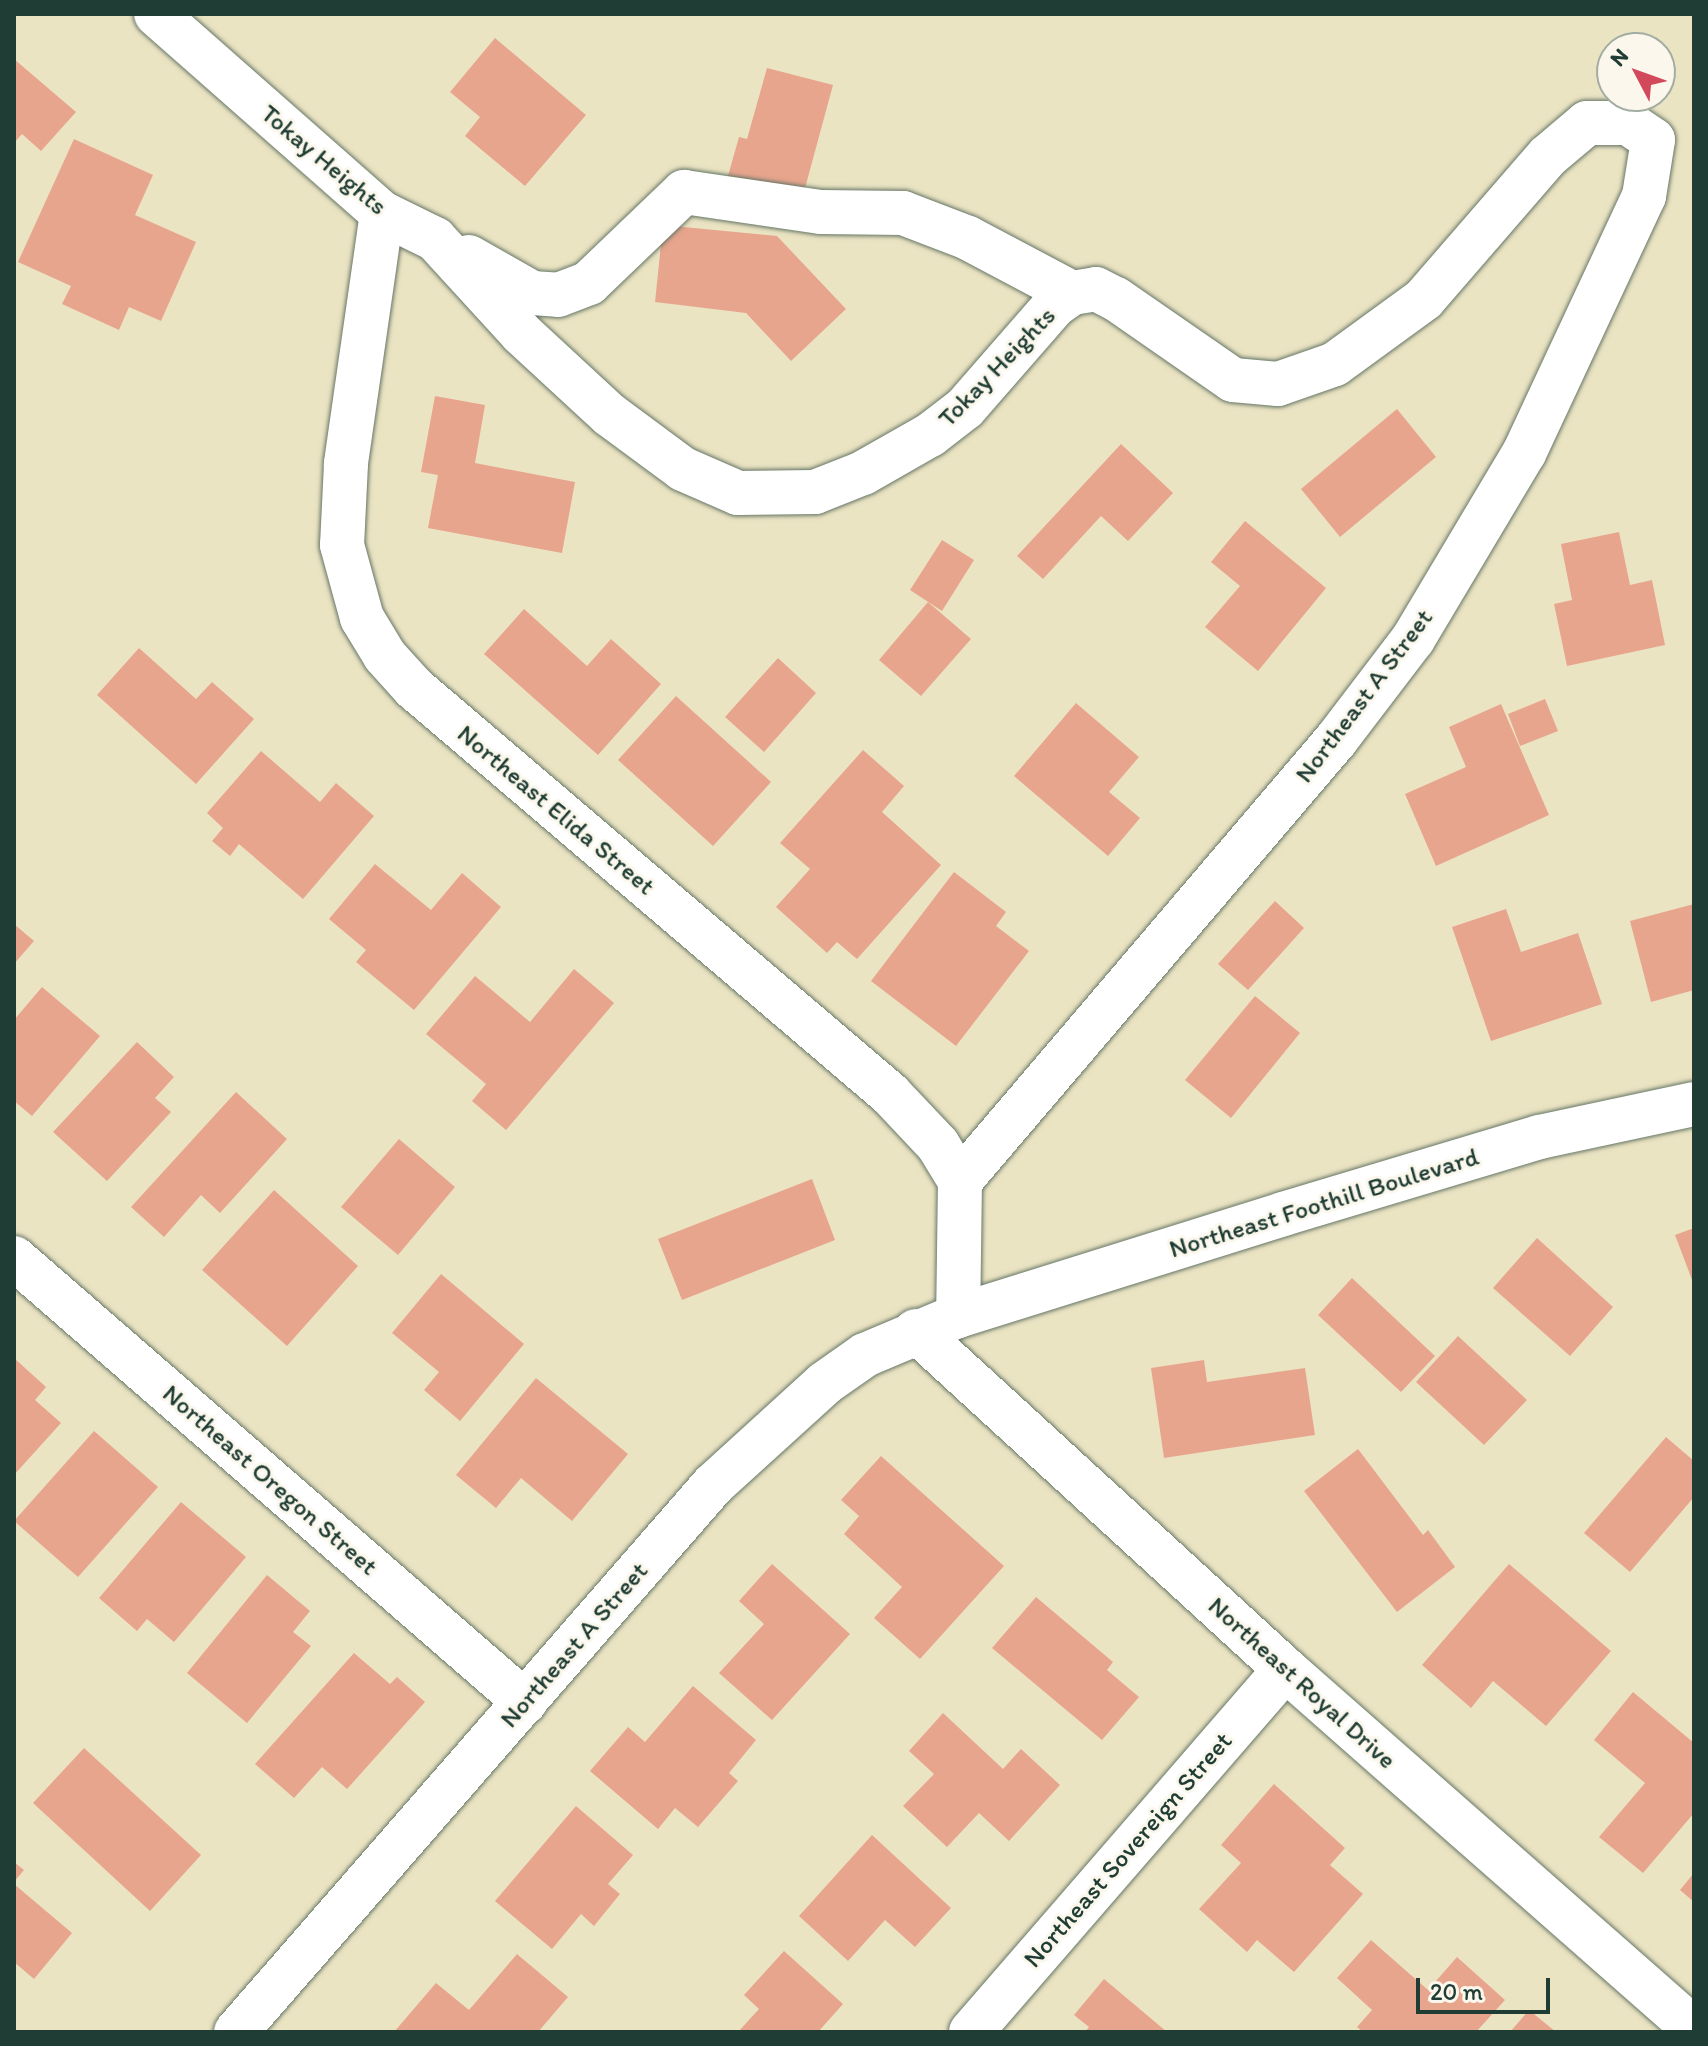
<!DOCTYPE html>
<html>
<head>
<meta charset="utf-8">
<style>
  body { margin:0 }
  #map { position:relative; width:1708px; height:2046px; overflow:hidden; background:#ebe4c3; font-family:Itim,sans-serif }
  div>[style] { position:absolute }
  .building>* { inset:0; background:#e8a58e }
  .roads { filter:drop-shadow(0 0 2px #676) drop-shadow(0 0 2px #676) }
  .minor>* { height:44px; margin:-22px; padding:0 22px; transform-origin:22px; border-radius:22px; background:#fff }
  span { translate:-50% -50%; white-space:nowrap; text-align:center; line-height:1.15; -webkit-text-stroke:6px #fbf7ec; paint-order:stroke }
  .street-label { font-size:26px; color:#1f3d34 }
  .frame { position:absolute; inset:0; border:16px solid #1f3d34; pointer-events:none }
  .north { position:absolute; left:1596px; top:32px; width:80px; height:80px; box-sizing:border-box; background:#fbf7ec; border:2px solid #a3ada2; border-radius:50%; rotate:311deg; font-size:22px; font-weight:700; line-height:32px; text-align:center; color:#1f3d34 }
  .north::after { content:''; display:block; margin:auto; width:28px; height:36px; background:#d1495b; clip-path:polygon(50% 0,100% 100%,50% 72%,0 100%) }
  .scale { position:absolute; left:1416px; top:1978px; width:134px; height:36px; box-sizing:border-box; border:4px solid #1f3d34; border-top:0; padding-left:10px; font-size:24px; line-height:28px; white-space:nowrap; color:#1f3d34; -webkit-text-stroke:6px #fbf7ec; paint-order:stroke }
</style>
</head>
<body>
<div id="map">
  <div class="building">
    <i style="clip-path:polygon(495px 38px,586px 115px,525px 186px,465px 136px,480px 117px,450px 92px)"></i>
    <i style="clip-path:polygon(14px 59px,76px 112px,41px 151px,22px 134px,14px 143px)"></i>
    <i style="clip-path:polygon(767px 68px,833px 85px,801px 203px,726px 183px,739px 137px,747px 139px)"></i>
    <i style="clip-path:polygon(74px 139px,153px 175px,135px 215px,196px 242px,161px 321px,129px 307px,119px 330px,62px 304px,71px 286px,18px 262px)"></i>
    <i style="clip-path:polygon(663px 225px,777px 236px,846px 309px,791px 361px,746px 313px,655px 302px)"></i>
    <i style="clip-path:polygon(435px 396px,485px 405px,475px 463px,575px 482px,562px 553px,428px 528px,438px 475px,421px 472px)"></i>
    <i style="clip-path:polygon(1397px 409px,1436px 457px,1340px 537px,1301px 489px)"></i>
    <i style="clip-path:polygon(1121px 444px,1173px 493px,1128px 541px,1101px 516px,1043px 579px,1017px 556px)"></i>
    <i style="clip-path:polygon(1245px 521px,1326px 588px,1258px 671px,1205px 627px,1240px 586px,1211px 562px)"></i>
    <i style="clip-path:polygon(1619px 532px,1630px 585px,1652px 580px,1665px 645px,1567px 666px,1554px 604px,1572px 600px,1561px 544px)"></i>
    <i style="clip-path:polygon(942px 540px,974px 560px,942px 611px,910px 590px)"></i>
    <i style="clip-path:polygon(928px 602px,971px 639px,921px 696px,879px 660px)"></i>
    <i style="clip-path:polygon(524px 609px,587px 666px,611px 639px,661px 684px,598px 755px,484px 654px)"></i>
    <i style="clip-path:polygon(139px 648px,196px 699px,212px 682px,254px 719px,196px 784px,97px 695px)"></i>
    <i style="clip-path:polygon(778px 658px,816px 693px,764px 752px,725px 717px)"></i>
    <i style="clip-path:polygon(676px 696px,771px 782px,713px 846px,618px 760px)"></i>
    <i style="clip-path:polygon(1545px 699px,1558px 731px,1520px 746px,1508px 714px)"></i>
    <i style="clip-path:polygon(1076px 703px,1139px 757px,1109px 792px,1140px 818px,1108px 856px,1014px 776px)"></i>
    <i style="clip-path:polygon(1501px 704px,1549px 815px,1436px 866px,1405px 794px,1466px 767px,1449px 727px)"></i>
    <i style="clip-path:polygon(863px 750px,904px 786px,882px 812px,941px 865px,857px 959px,837px 942px,827px 953px,776px 907px,810px 869px,780px 843px)"></i>
    <i style="clip-path:polygon(261px 751px,320px 802px,336px 783px,374px 816px,303px 899px,239px 844px,230px 856px,212px 841px,223px 828px,207px 813px)"></i>
    <i style="clip-path:polygon(375px 864px,431px 910px,462px 873px,501px 907px,414px 1010px,356px 962px,366px 950px,329px 919px)"></i>
    <i style="clip-path:polygon(954px 872px,1006px 912px,996px 926px,1029px 951px,956px 1046px,871px 981px)"></i>
    <i style="clip-path:polygon(1275px 901px,1304px 928px,1248px 990px,1218px 964px)"></i>
    <i style="clip-path:polygon(1694px 904px,1694px 990px,1651px 1002px,1630px 921px)"></i>
    <i style="clip-path:polygon(1506px 909px,1521px 952px,1578px 933px,1602px 1004px,1491px 1041px,1452px 927px)"></i>
    <i style="clip-path:polygon(14px 924px,34px 941px,14px 964px)"></i>
    <i style="clip-path:polygon(574px 969px,614px 1003px,506px 1130px,472px 1101px,486px 1084px,426px 1034px,475px 976px,530px 1022px)"></i>
    <i style="clip-path:polygon(42px 987px,100px 1036px,32px 1116px,14px 1101px,14px 1020px)"></i>
    <i style="clip-path:polygon(1255px 996px,1300px 1033px,1231px 1118px,1185px 1080px)"></i>
    <i style="clip-path:polygon(137px 1042px,174px 1077px,155px 1098px,171px 1112px,107px 1181px,53px 1132px)"></i>
    <i style="clip-path:polygon(236px 1092px,287px 1139px,220px 1213px,201px 1195px,164px 1237px,131px 1207px)"></i>
    <i style="clip-path:polygon(399px 1139px,455px 1187px,398px 1255px,341px 1207px)"></i>
    <i style="clip-path:polygon(812px 1179px,835px 1240px,682px 1300px,658px 1239px)"></i>
    <i style="clip-path:polygon(274px 1190px,358px 1266px,287px 1346px,202px 1270px)"></i>
    <i style="clip-path:polygon(1694px 1228px,1694px 1285px,1675px 1235px)"></i>
    <i style="clip-path:polygon(1537px 1238px,1613px 1307px,1570px 1356px,1493px 1288px)"></i>
    <i style="clip-path:polygon(441px 1274px,524px 1344px,460px 1421px,424px 1390px,439px 1372px,392px 1333px)"></i>
    <i style="clip-path:polygon(1352px 1278px,1435px 1356px,1401px 1392px,1318px 1315px)"></i>
    <i style="clip-path:polygon(1458px 1336px,1527px 1400px,1484px 1445px,1416px 1382px)"></i>
    <i style="clip-path:polygon(14px 1358px,46px 1387px,35px 1400px,61px 1423px,14px 1475px)"></i>
    <i style="clip-path:polygon(1204px 1360px,1207px 1382px,1305px 1368px,1315px 1435px,1164px 1458px,1151px 1368px)"></i>
    <i style="clip-path:polygon(536px 1378px,628px 1454px,572px 1521px,521px 1478px,496px 1508px,456px 1475px)"></i>
    <i style="clip-path:polygon(94px 1431px,158px 1487px,78px 1577px,14px 1521px)"></i>
    <i style="clip-path:polygon(1666px 1437px,1694px 1461px,1694px 1497px,1630px 1572px,1584px 1533px)"></i>
    <i style="clip-path:polygon(1358px 1449px,1423px 1535px,1428px 1530px,1455px 1567px,1397px 1612px,1304px 1491px)"></i>
    <i style="clip-path:polygon(881px 1456px,1004px 1566px,920px 1659px,874px 1618px,902px 1587px,844px 1534px,859px 1516px,841px 1500px)"></i>
    <i style="clip-path:polygon(181px 1502px,246px 1557px,174px 1642px,147px 1619px,137px 1631px,99px 1598px)"></i>
    <i style="clip-path:polygon(772px 1564px,850px 1634px,772px 1720px,719px 1673px,764px 1624px,739px 1601px)"></i>
    <i style="clip-path:polygon(1509px 1564px,1611px 1651px,1546px 1726px,1493px 1681px,1471px 1708px,1422px 1665px)"></i>
    <i style="clip-path:polygon(267px 1575px,310px 1611px,293px 1632px,311px 1646px,247px 1723px,187px 1673px)"></i>
    <i style="clip-path:polygon(1036px 1597px,1113px 1662px,1107px 1670px,1139px 1697px,1102px 1740px,992px 1648px)"></i>
    <i style="clip-path:polygon(354px 1653px,390px 1684px,397px 1677px,425px 1702px,347px 1789px,322px 1767px,294px 1798px,255px 1764px)"></i>
    <i style="clip-path:polygon(693px 1686px,756px 1740px,729px 1773px,738px 1781px,698px 1827px,675px 1808px,658px 1829px,590px 1771px,628px 1727px,645px 1742px)"></i>
    <i style="clip-path:polygon(1633px 1692px,1694px 1743px,1694px 1813px,1643px 1873px,1599px 1837px,1645px 1783px,1594px 1740px)"></i>
    <i style="clip-path:polygon(943px 1713px,1003px 1769px,1021px 1749px,1060px 1785px,1009px 1841px,979px 1813px,947px 1847px,903px 1806px,934px 1774px,909px 1751px)"></i>
    <i style="clip-path:polygon(84px 1748px,201px 1855px,150px 1911px,33px 1803px)"></i>
    <i style="clip-path:polygon(1274px 1784px,1345px 1848px,1330px 1865px,1363px 1894px,1294px 1972px,1257px 1940px,1247px 1952px,1199px 1909px,1241px 1863px,1221px 1845px)"></i>
    <i style="clip-path:polygon(576px 1806px,633px 1855px,608px 1884px,620px 1894px,594px 1926px,581px 1914px,552px 1949px,495px 1901px)"></i>
    <i style="clip-path:polygon(872px 1835px,951px 1908px,915px 1947px,885px 1920px,848px 1961px,799px 1916px)"></i>
    <i style="clip-path:polygon(14px 1862px,24px 1870px,14px 1882px)"></i>
    <i style="clip-path:polygon(1694px 1873px,1694px 1902px,1680px 1890px)"></i>
    <i style="clip-path:polygon(14px 1884px,72px 1933px,34px 1979px,14px 1962px)"></i>
    <i style="clip-path:polygon(1371px 1940px,1428px 1990px,1457px 1957px,1505px 2000px,1476px 2032px,1363px 2032px,1357px 2027px,1372px 2010px,1337px 1978px)"></i>
    <i style="clip-path:polygon(784px 1951px,843px 2004px,818px 2032px,738px 2032px,759px 2009px,744px 1995px)"></i>
    <i style="clip-path:polygon(517px 1954px,568px 1997px,538px 2032px,394px 2032px,436px 1983px,469px 2010px)"></i>
    <i style="clip-path:polygon(1104px 1979px,1167px 2032px,1085px 2032px,1089px 2027px,1074px 2015px)"></i>
    <i style="clip-path:polygon(1529px 2010px,1556px 2032px,1510px 2032px)"></i>
  </div>
  <div class="roads">
    <div class="minor">
      <i style="left:156px;top:14px;width:301px;rotate:41.4deg"></i>
      <i style="left:382px;top:213px;width:59px;rotate:26.1deg"></i>
      <i style="left:435px;top:239px;width:127px;rotate:47.5deg"></i>
      <i style="left:521px;top:333px;width:121px;rotate:42.7deg"></i>
      <i style="left:610px;top:415px;width:91px;rotate:36.5deg"></i>
      <i style="left:683px;top:469px;width:60px;rotate:23.6deg"></i>
      <i style="left:738px;top:493px;width:77px;rotate:-0.7deg"></i>
      <i style="left:815px;top:492px;width:52px;rotate:-21.6deg"></i>
      <i style="left:863px;top:473px;width:77px;rotate:-29.6deg"></i>
      <i style="left:930px;top:435px;width:44px;rotate:-37.6deg"></i>
      <i style="left:965px;top:408px;width:137px;rotate:-48.9deg"></i>
      <i style="left:1055px;top:305px;width:21px;rotate:-35deg"></i>
      <i style="left:1072px;top:293px;width:24px;rotate:-9deg"></i>
      <i style="left:1096px;top:289px;width:22px;rotate:27deg"></i>
      <i style="left:1116px;top:299px;width:142px;rotate:34.7deg"></i>
      <i style="left:1233px;top:380px;width:45px;rotate:5.1deg"></i>
      <i style="left:1278px;top:384px;width:60px;rotate:-19.3deg"></i>
      <i style="left:1335px;top:364px;width:110px;rotate:-36.1deg"></i>
      <i style="left:1424px;top:299px;width:189px;rotate:-49.1deg"></i>
      <i style="left:1548px;top:156px;width:51px;rotate:-40.2deg"></i>
      <i style="left:1587px;top:123px;width:41px"></i>
      <i style="left:1628px;top:123px;width:30px;rotate:34deg"></i>
      <i style="left:1653px;top:140px;width:57px;rotate:99.1deg"></i>
      <i style="left:1644px;top:196px;width:284px;rotate:115deg"></i>
      <i style="left:1524px;top:453px;width:217px;rotate:120.8deg"></i>
      <i style="left:1413px;top:639px;width:127px;rotate:127.3deg"></i>
      <i style="left:1336px;top:740px;width:580px;rotate:130.45deg"></i>
      <i style="left:382px;top:213px;width:254px;rotate:98.2deg"></i>
      <i style="left:346px;top:464px;width:81px;rotate:92.8deg"></i>
      <i style="left:342px;top:545px;width:76px;rotate:74.7deg"></i>
      <i style="left:362px;top:618px;width:44px;rotate:58.8deg"></i>
      <i style="left:385px;top:656px;width:43px;rotate:47.8deg"></i>
      <i style="left:414px;top:688px;width:626px;rotate:40.46deg"></i>
      <i style="left:890px;top:1094px;width:70px;rotate:46.7deg"></i>
      <i style="left:938px;top:1145px;width:42px;rotate:58.6deg"></i>
      <i style="left:960px;top:1181px;width:135px;rotate:90.8deg"></i>
      <i style="left:469px;top:257px;width:73px;rotate:29.7deg"></i>
      <i style="left:532px;top:293px;width:26px;rotate:4deg"></i>
      <i style="left:558px;top:295px;width:33px;rotate:-21deg"></i>
      <i style="left:589px;top:283px;width:132px;rotate:-43.8deg"></i>
      <i style="left:684px;top:192px;width:138px;rotate:8.3deg"></i>
      <i style="left:821px;top:212px;width:82px;rotate:0.7deg"></i>
      <i style="left:903px;top:213px;width:70px;rotate:21deg"></i>
      <i style="left:968px;top:238px;width:118px;rotate:27.9deg"></i>
      <i style="left:14px;top:1258px;width:677px;rotate:40.99deg"></i>
      <i style="left:916px;top:1331px;width:500px;rotate:42.49deg"></i>
      <i style="left:1285px;top:1669px;width:545px;rotate:41.35deg"></i>
      <i style="left:236px;top:2032px;width:726px;rotate:-48.91deg"></i>
      <i style="left:713px;top:1485px;width:151px;rotate:-42.3deg"></i>
      <i style="left:825px;top:1383px;width:49px;rotate:-35deg"></i>
      <i style="left:865px;top:1355px;width:101px;rotate:-22.8deg"></i>
      <i style="left:958px;top:1316px;width:341px;rotate:-17.4deg"></i>
      <i style="left:1283px;top:1214px;width:268px;rotate:-16.7deg"></i>
      <i style="left:1540px;top:1137px;width:157px;rotate:-12.1deg"></i>
      <i style="left:971px;top:2032px;width:480px;rotate:-49.1deg"></i>
    </div>
  </div>
  <div class="street-label">
    <span style="left:324px;top:160px;rotate:40deg">Tokay Heights</span>
    <span style="left:997px;top:367px;rotate:-46deg">Tokay Heights</span>
    <span style="left:1364px;top:696px;rotate:-53deg">Northeast A Street</span>
    <span style="left:556px;top:810px;rotate:40deg">Northeast Elida Street</span>
    <span style="left:1324px;top:1203px;rotate:-17deg">Northeast Foothill Boulevard</span>
    <span style="left:270px;top:1480px;rotate:41deg">Northeast Oregon Street</span>
    <span style="left:574px;top:1645px;rotate:-49deg">Northeast A Street</span>
    <span style="left:1302px;top:1683px;rotate:42deg">Northeast Royal Drive</span>
    <span style="left:1128px;top:1850px;rotate:-49deg">Northeast Sovereign Street</span>
  </div>
  <div class="frame"></div>
  <div class="north">N</div>
  <div class="scale">20 m</div>
</div>
</body>
</html>
